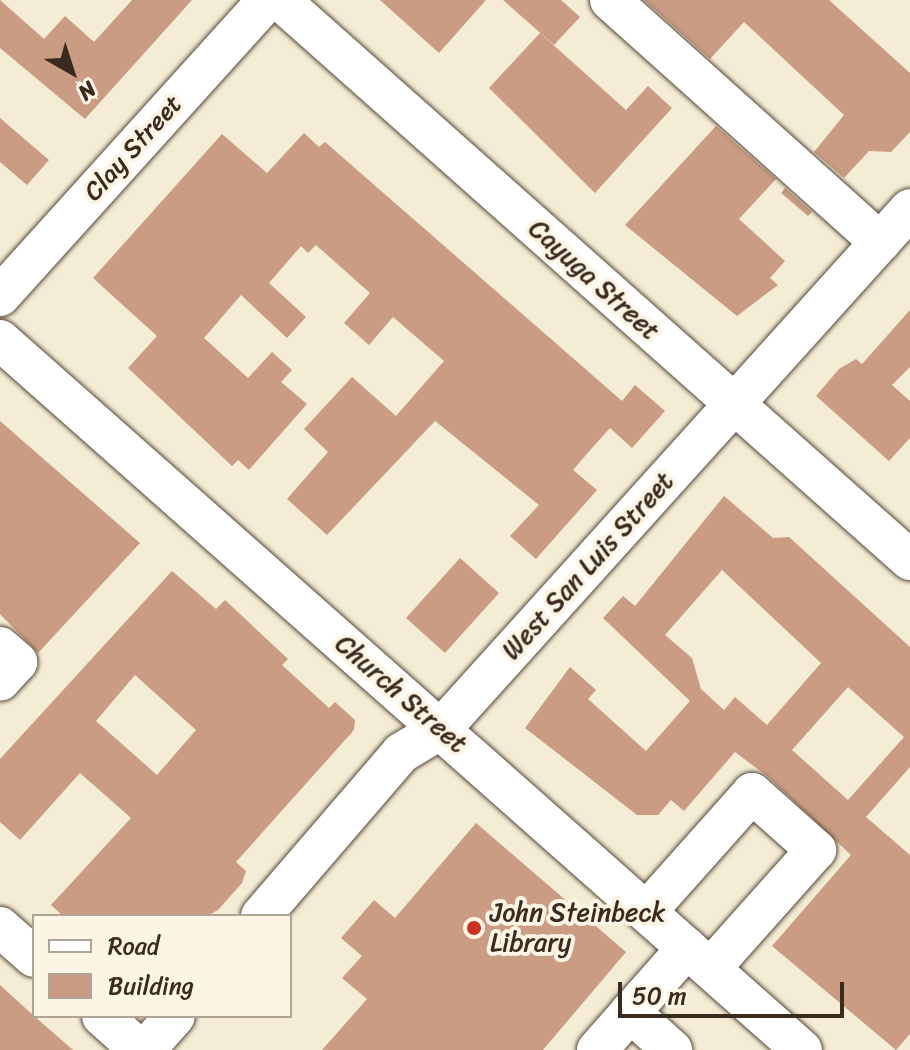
<!DOCTYPE html>
<html>
<head>
<meta charset="utf-8">
<style>
  body { margin:0 }
  #map { position:relative; width:910px; height:1050px; overflow:hidden; background:#f4ecd4; font-family:Sriracha,sans-serif }
  div>[style] { position:absolute }
  .building>* { inset:0; background:#ca9c83 }
  .roads { filter:drop-shadow(0 0 2px #574739) drop-shadow(0 0 2px #574739) }
  .minor>* { height:40px; margin:-20px; padding:0 20px; transform-origin:20px; border-radius:20px; background:#fff }
  .dots>* { width:22px; height:22px; translate:-50% -50%; box-sizing:border-box; border:4px solid #fcf5e5; border-radius:50% }
  span { translate:-50% -50%; white-space:nowrap; text-align:center; line-height:1.15; -webkit-text-stroke:8px #fcf5e5; paint-order:stroke }
  .street-label { font-size:26px; color:#3b2a1e }
  .poi-label { font-size:26px; color:#3b2a1e }
  .left { translate:0 -50%; text-align:left }
  .legend { position:absolute; left:32px; top:914px; width:260px; height:104px; box-sizing:border-box; background:#fcf5e5; border:2px solid #afa495; margin:0; padding:10px 14px; list-style:none; font-size:24px; color:#3b2a1e }
  .legend li { display:flex; align-items:center; gap:16px; height:40px }
  .legend b { width:40px; border:2px solid #afa495 }
  .north { position:absolute; left:32px; top:32px; width:80px; height:80px; -webkit-text-stroke:6px #fcf5e5; paint-order:stroke; rotate:141deg; font-size:22px; font-weight:700; line-height:32px; text-align:center; color:#3b2a1e }
  .north::after { content:''; display:block; margin:auto; width:28px; height:36px; background:#3b2a1e; clip-path:polygon(50% 0,100% 100%,50% 72%,0 100%) }
  .scale { position:absolute; left:618px; top:982px; width:226px; height:36px; box-sizing:border-box; border:4px solid #3b2a1e; border-top:0; padding-left:10px; font-size:24px; line-height:28px; white-space:nowrap; color:#3b2a1e; -webkit-text-stroke:6px #fcf5e5; paint-order:stroke }
</style>
</head>
<body>
<div id="map">
  <div class="building">
    <i style="clip-path:polygon(0 0,44px 39px,65px 16px,94px 42px,132px 0,192px 0,85px 119px,0 48px)"></i>
    <i style="clip-path:polygon(380px 0,486px 0,439px 53px)"></i>
    <i style="clip-path:polygon(503px 0,561px 0,580px 17px,554px 45px)"></i>
    <i style="clip-path:polygon(644px 0,829px 0,910px 73px,910px 132px,891px 152px,869px 151px,844px 178px,814px 152px,844px 115px,744px 22px,710px 59px)"></i>
    <i style="clip-path:polygon(540px 33px,626px 110px,648px 86px,672px 108px,595px 193px,489px 88px)"></i>
    <i style="clip-path:polygon(0 118px,49px 160px,27px 185px,0 162px)"></i>
    <i style="clip-path:polygon(716px 126px,776px 179px,739px 219px,785px 261px,770px 278px,778px 285px,737px 316px,625px 225px)"></i>
    <i style="clip-path:polygon(304px 133px,319px 147px,325px 142px,622px 401px,635px 385px,665px 411px,632px 448px,610px 428px,592px 448px,573px 470px,597px 490px,536px 559px,510px 536px,539px 505px,435px 421px,327px 535px,287px 499px,328px 452px,304px 429px,352px 377px,396px 416px,444px 361px,393px 317px,369px 345px,344px 323px,370px 293px,316px 245px,308px 253px,301px 246px,269px 283px,306px 317px,287px 338px,241px 295px,204px 338px,248px 378px,272px 352px,292px 370px,281px 382px,307px 404px,249px 470px,238px 460px,232px 466px,128px 368px,157px 336px,93px 278px,222px 134px,267px 173px)"></i>
    <i style="clip-path:polygon(785px 188px,812px 212px,808px 216px,781px 193px)"></i>
    <i style="clip-path:polygon(910px 310px,910px 367px,892px 385px,910px 401px,910px 438px,889px 461px,816px 396px,839px 369px,856px 359px,862px 364px)"></i>
    <i style="clip-path:polygon(0 421px,140px 543px,38px 653px,0 614px)"></i>
    <i style="clip-path:polygon(evenodd,724px 496px,773px 538px,789px 537px,910px 647px,910px 767px,866px 817px,910px 855px,910px 1034px,896px 1050px,772px 946px,851px 855px,767px 776px,735px 752px,684px 811px,671px 800px,658px 815px,637px 815px,525px 728px,570px 667px,596px 690px,588px 699px,646px 751px,690px 701px,603px 618px,623px 596px,635px 606px,724px 496px,722px 570px,821px 663px,767px 725px,735px 697px,724px 710px,701px 689px,692px 658px,665px 635px,722px 570px,724px 496px,848px 687px,904px 737px,848px 800px,792px 750px,848px 687px)"></i>
    <i style="clip-path:polygon(460px 558px,499px 593px,445px 653px,406px 618px)"></i>
    <i style="clip-path:polygon(evenodd,172px 571px,216px 609px,225px 600px,288px 659px,282px 665px,329px 708px,335px 702px,355px 720px,354px 730px,236px 862px,246px 871px,242px 883px,218px 910px,207px 916px,63px 916px,51px 905px,131px 818px,80px 773px,20px 840px,0 822px,0 759px,172px 571px,135px 675px,196px 730px,157px 775px,96px 721px,135px 675px)"></i>
    <i style="clip-path:polygon(476px 823px,626px 952px,543px 1050px,322px 1050px,367px 999px,342px 978px,362px 956px,341px 938px,374px 900px,395px 918px)"></i>
    <i style="clip-path:polygon(0 985px,34px 1016px,73px 1050px,0 1050px)"></i>
  </div>
  <div class="roads">
    <div class="minor">
      <i style="left:280px;top:0;width:843px;rotate:41.63deg"></i>
      <i style="left:610px;top:0;width:363px;rotate:41.9deg"></i>
      <i style="left:0;top:296px;width:399px;rotate:-47.9deg"></i>
      <i style="left:0;top:340px;width:1071px;rotate:41.52deg"></i>
      <i style="left:0;top:647px;width:23px;rotate:41deg"></i>
      <i style="left:17px;top:662px;width:25px;rotate:132deg"></i>
      <i style="left:647px;top:911px;width:158px;rotate:-48.3deg"></i>
      <i style="left:752px;top:793px;width:86px;rotate:41.7deg"></i>
      <i style="left:816px;top:850px;width:158px;rotate:131.7deg"></i>
      <i style="left:261px;top:916px;width:215px;rotate:-49.3deg"></i>
      <i style="left:401px;top:753px;width:47px;rotate:-31deg"></i>
      <i style="left:441px;top:729px;width:700px;rotate:-47.95deg"></i>
      <i style="left:0;top:927px;width:45px;rotate:41.4deg"></i>
      <i style="left:630px;top:1012px;width:57px;rotate:42.1deg"></i>
      <i style="left:102px;top:1016px;width:51px;rotate:41.8deg"></i>
      <i style="left:145px;top:1050px;width:45px;rotate:-48.6deg"></i>
      <i style="left:597px;top:1050px;width:136px;rotate:-48.6deg"></i>
    </div>
  </div>
  <div class="dots">
    <i style="left:474px;top:928px;background:#c8321e"></i>
  </div>
  <div class="street-label">
    <span style="left:133px;top:148px;rotate:-48deg">Clay Street</span>
    <span style="left:594px;top:280px;rotate:42deg">Cayuga Street</span>
    <span style="left:588px;top:566px;rotate:-48deg">West San Luis Street</span>
    <span style="left:401px;top:694px;rotate:41deg">Church Street</span>
  </div>
  <div class="poi-label">
    <span class="left" style="left:490px;top:928px">John Steinbeck<br>Library</span>
  </div>
  <ul class="legend">
  <li><b style="height:10px;background:#fff"></b>Road</li>
  <li><b style="height:22px;background:#ca9c83"></b>Building</li>
  </ul>
  <div class="north">N</div>
  <div class="scale">50 m</div>
</div>
</body>
</html>
